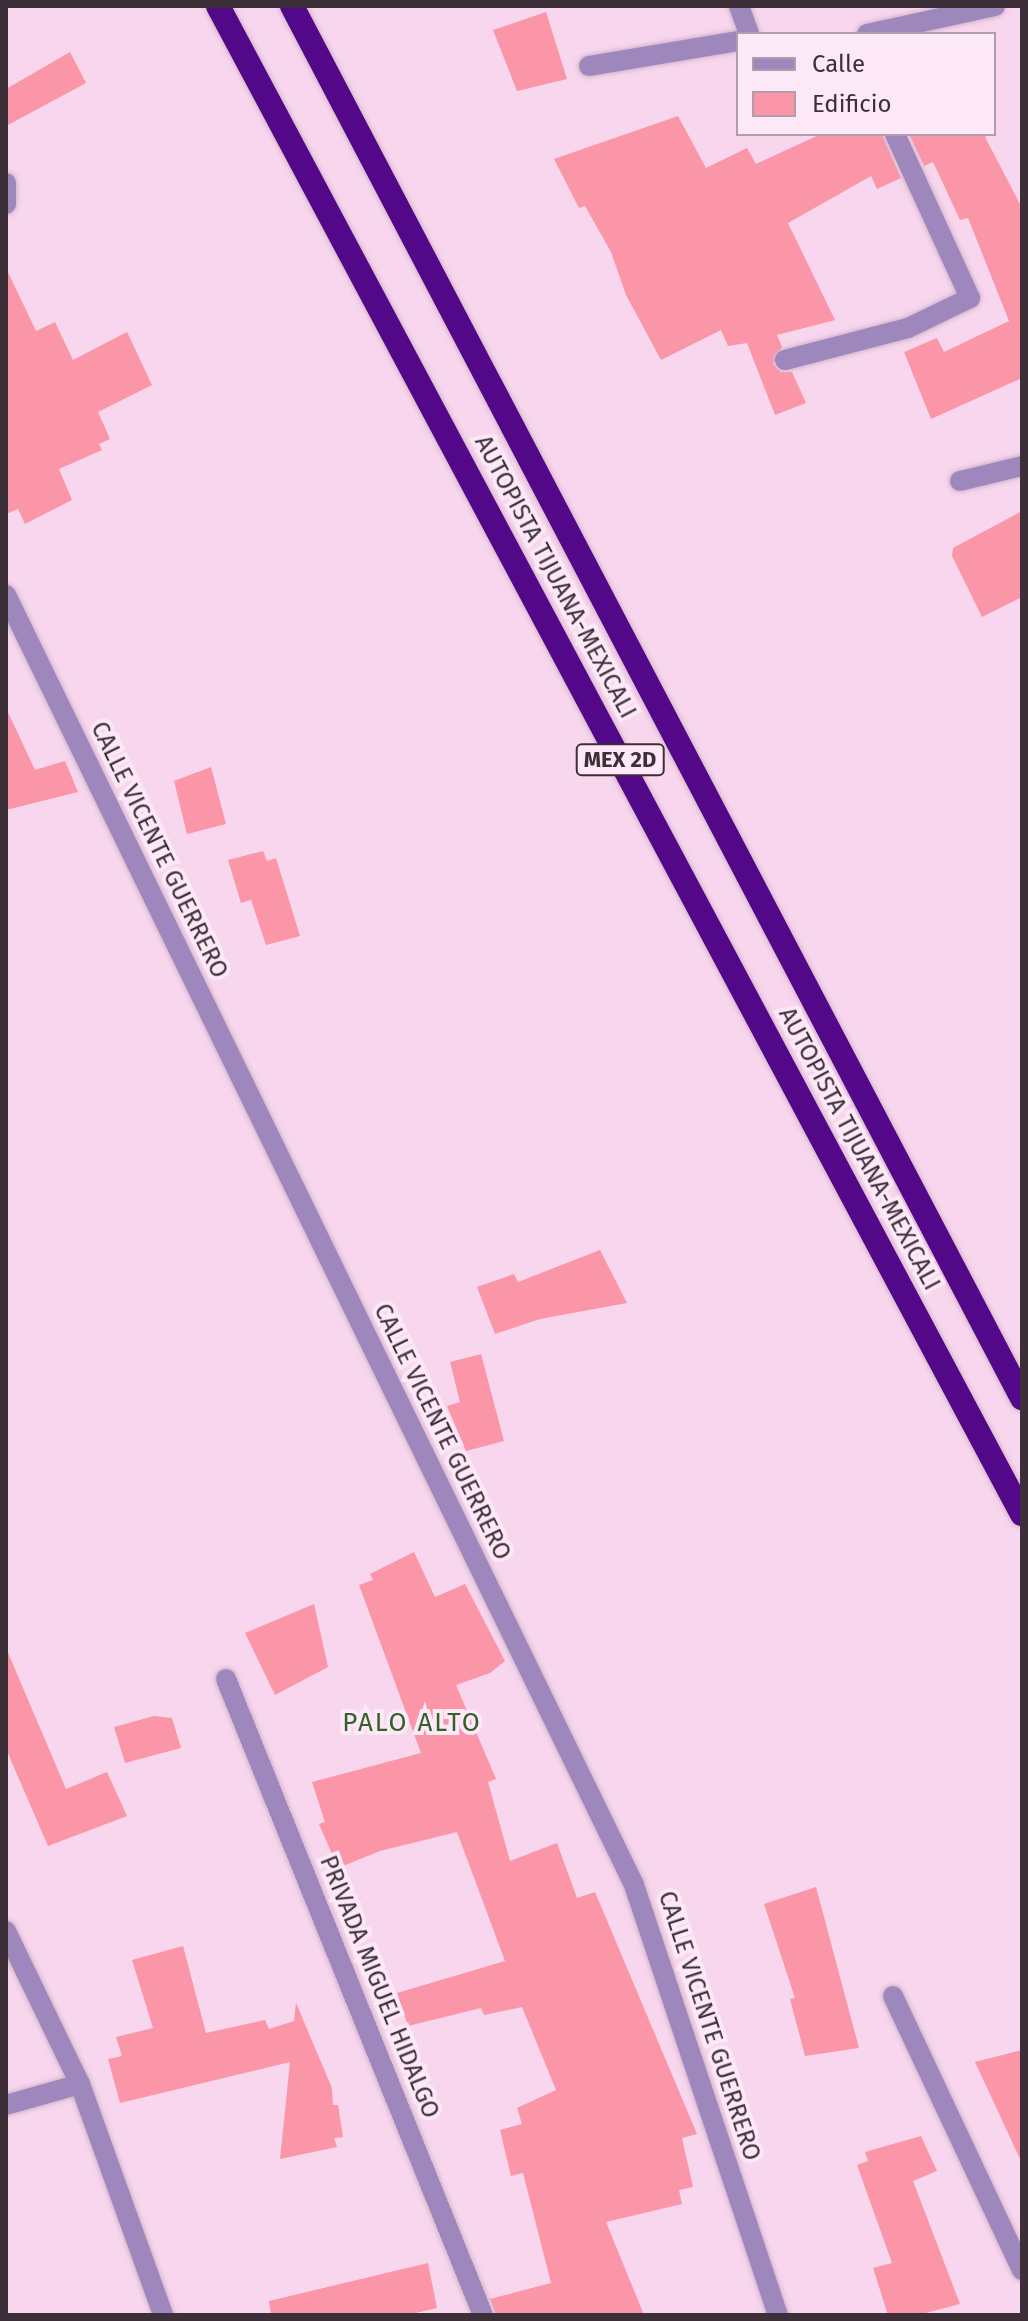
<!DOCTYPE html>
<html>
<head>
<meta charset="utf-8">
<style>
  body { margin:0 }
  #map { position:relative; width:1028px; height:2321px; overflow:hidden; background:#f8d6ee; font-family:"Fira Sans",sans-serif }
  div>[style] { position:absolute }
  .building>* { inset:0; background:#fb95a8 }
  .roads { filter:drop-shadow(0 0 2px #d2b5ca) drop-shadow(0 0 2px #d2b5ca) }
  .minor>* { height:20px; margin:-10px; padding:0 10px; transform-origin:10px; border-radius:10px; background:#9d87bd }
  .highway>* { height:24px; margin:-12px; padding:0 12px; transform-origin:12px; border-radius:12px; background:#530789 }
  span { translate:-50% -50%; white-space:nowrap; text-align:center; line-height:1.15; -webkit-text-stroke:8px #fce8f6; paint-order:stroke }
  .shield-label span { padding:2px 6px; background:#fce8f6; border:2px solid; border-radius:6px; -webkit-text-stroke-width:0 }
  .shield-label { font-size:22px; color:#3c2f38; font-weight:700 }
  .street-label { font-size:24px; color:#3c2f38 }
  .neighbourhood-label { font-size:26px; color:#336128; letter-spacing:2px }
  .frame { position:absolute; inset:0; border:8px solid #3c2f38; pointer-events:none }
  .legend { position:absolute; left:736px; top:32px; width:260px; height:104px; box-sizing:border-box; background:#fce8f6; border:2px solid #af9eaa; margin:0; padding:10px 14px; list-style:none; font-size:24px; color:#3c2f38 }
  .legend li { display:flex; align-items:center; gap:16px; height:40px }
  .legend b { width:40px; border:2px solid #af9eaa }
</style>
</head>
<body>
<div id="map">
  <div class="building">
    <i style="clip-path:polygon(546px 12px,567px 79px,517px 91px,493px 30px)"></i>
    <i style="clip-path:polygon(70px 52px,86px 83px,6px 126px,6px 89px)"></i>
    <i style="clip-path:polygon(678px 116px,706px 168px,747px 148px,756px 164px,821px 134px,882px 134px,901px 178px,877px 189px,871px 176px,788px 223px,835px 320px,777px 335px,782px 347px,773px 364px,781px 372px,792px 372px,806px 403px,775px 415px,747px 343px,728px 346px,721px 330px,661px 360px,626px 295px,611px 252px,585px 206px,579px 208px,554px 159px)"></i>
    <i style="clip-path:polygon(909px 134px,990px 134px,985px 137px,1022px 208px,1022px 378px,931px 419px,904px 352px,937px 338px,944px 352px,1009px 321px,968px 218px,960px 220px,933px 162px,924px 166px)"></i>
    <i style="clip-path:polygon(6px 268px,36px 331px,55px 322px,73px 360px,127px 332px,152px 385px,98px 412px,110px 439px,99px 444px,102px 450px,59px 469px,72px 500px,25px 524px,18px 509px,6px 514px)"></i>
    <i style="clip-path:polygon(1022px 511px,1022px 597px,982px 617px,952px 556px,953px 548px)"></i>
    <i style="clip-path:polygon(6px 708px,35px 770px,65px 761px,78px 792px,6px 810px)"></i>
    <i style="clip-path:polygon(211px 767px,226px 824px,187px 834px,174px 781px)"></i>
    <i style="clip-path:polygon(263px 851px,267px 861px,276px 858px,300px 936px,266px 945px,251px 900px,241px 903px,228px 860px)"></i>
    <i style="clip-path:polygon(600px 1250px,627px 1303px,540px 1319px,495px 1334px,477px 1287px,514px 1274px,518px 1282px)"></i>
    <i style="clip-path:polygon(481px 1354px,504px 1441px,466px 1451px,447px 1406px,460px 1402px,450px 1362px)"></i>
    <i style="clip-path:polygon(414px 1552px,435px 1597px,465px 1584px,505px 1661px,490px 1673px,456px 1685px,496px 1779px,488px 1782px,510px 1861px,557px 1843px,577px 1898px,595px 1892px,697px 2134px,682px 2138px,693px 2187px,679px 2190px,682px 2204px,606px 2222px,644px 2315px,496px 2315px,490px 2299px,551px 2283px,523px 2173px,511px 2176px,500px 2130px,522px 2124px,517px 2108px,556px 2090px,522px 2007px,484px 2015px,481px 2008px,408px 2026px,397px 1993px,505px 1961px,457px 1832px,380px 1851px,338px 1868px,319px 1824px,325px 1822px,312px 1782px,421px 1753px,359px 1585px,373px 1580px,370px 1574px)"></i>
    <i style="clip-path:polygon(314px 1604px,328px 1667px,275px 1695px,245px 1633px)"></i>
    <i style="clip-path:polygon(6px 1648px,66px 1789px,107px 1772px,127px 1816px,48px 1846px,6px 1749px)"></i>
    <i style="clip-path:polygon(154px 1716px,172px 1718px,181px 1748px,125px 1763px,114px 1727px)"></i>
    <i style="clip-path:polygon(816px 1887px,859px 2048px,805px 2056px,790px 1999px,795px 1998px,764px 1904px)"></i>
    <i style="clip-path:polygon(183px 1946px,206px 2033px,265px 2020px,269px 2029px,294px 2021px,296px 2003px,332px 2088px,333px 2105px,338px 2105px,343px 2137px,334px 2138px,337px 2147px,280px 2159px,290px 2062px,120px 2103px,108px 2059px,122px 2056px,116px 2037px,153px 2028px,132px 1960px)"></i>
    <i style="clip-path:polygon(1022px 2050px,1022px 2163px,975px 2062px)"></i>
    <i style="clip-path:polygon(921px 2136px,937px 2171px,913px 2181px,960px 2304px,918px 2315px,888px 2315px,873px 2268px,892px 2263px,857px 2165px,868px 2161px,865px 2152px)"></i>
    <i style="clip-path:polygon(428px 2263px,437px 2308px,407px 2315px,271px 2315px,269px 2301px)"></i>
  </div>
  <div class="roads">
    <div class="minor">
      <i style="left:739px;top:6px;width:30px;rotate:70deg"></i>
      <i style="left:867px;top:34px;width:131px;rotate:-12.3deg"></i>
      <i style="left:589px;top:66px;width:151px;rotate:-9.5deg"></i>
      <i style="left:6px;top:183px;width:21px;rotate:90deg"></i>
      <i style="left:785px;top:360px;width:127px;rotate:-14.6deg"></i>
      <i style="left:908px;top:328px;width:69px;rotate:-25.8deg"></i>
      <i style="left:970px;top:298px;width:180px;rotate:-114.6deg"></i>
      <i style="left:960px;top:481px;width:64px;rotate:-13.6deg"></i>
      <i style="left:6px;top:595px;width:1435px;rotate:64.04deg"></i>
      <i style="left:634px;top:1885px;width:453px;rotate:71.5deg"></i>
      <i style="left:226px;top:1679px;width:686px;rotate:68deg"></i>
      <i style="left:6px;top:1931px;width:170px;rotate:64.2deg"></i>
      <i style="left:80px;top:2084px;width:245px;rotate:70.2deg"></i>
      <i style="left:893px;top:1996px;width:303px;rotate:64.8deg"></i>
      <i style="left:6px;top:2105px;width:77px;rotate:-15.8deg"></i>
    </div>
    <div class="highway">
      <i style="left:218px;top:6px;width:1709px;rotate:61.94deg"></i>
      <i style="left:292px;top:6px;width:1572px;rotate:62.33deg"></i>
    </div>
  </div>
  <div class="shield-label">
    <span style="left:620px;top:760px">MEX 2D</span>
  </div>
  <div class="street-label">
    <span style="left:555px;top:577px;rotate:62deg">AUTOPISTA TIJUANA-MEXICALI</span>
    <span style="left:159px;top:850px;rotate:64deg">CALLE VICENTE GUERRERO</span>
    <span style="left:859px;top:1149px;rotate:62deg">AUTOPISTA TIJUANA-MEXICALI</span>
    <span style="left:442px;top:1432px;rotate:64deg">CALLE VICENTE GUERRERO</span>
    <span style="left:379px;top:1987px;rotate:68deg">PRIVADA MIGUEL HIDALGO</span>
    <span style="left:709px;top:2026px;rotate:72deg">CALLE VICENTE GUERRERO</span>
  </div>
  <div class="neighbourhood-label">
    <span style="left:412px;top:1723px">PALO ALTO</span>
  </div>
  <div class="frame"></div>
  <ul class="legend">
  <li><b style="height:10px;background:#9d87bd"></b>Calle</li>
  <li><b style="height:22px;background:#fb95a8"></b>Edificio</li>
  </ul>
</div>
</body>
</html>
